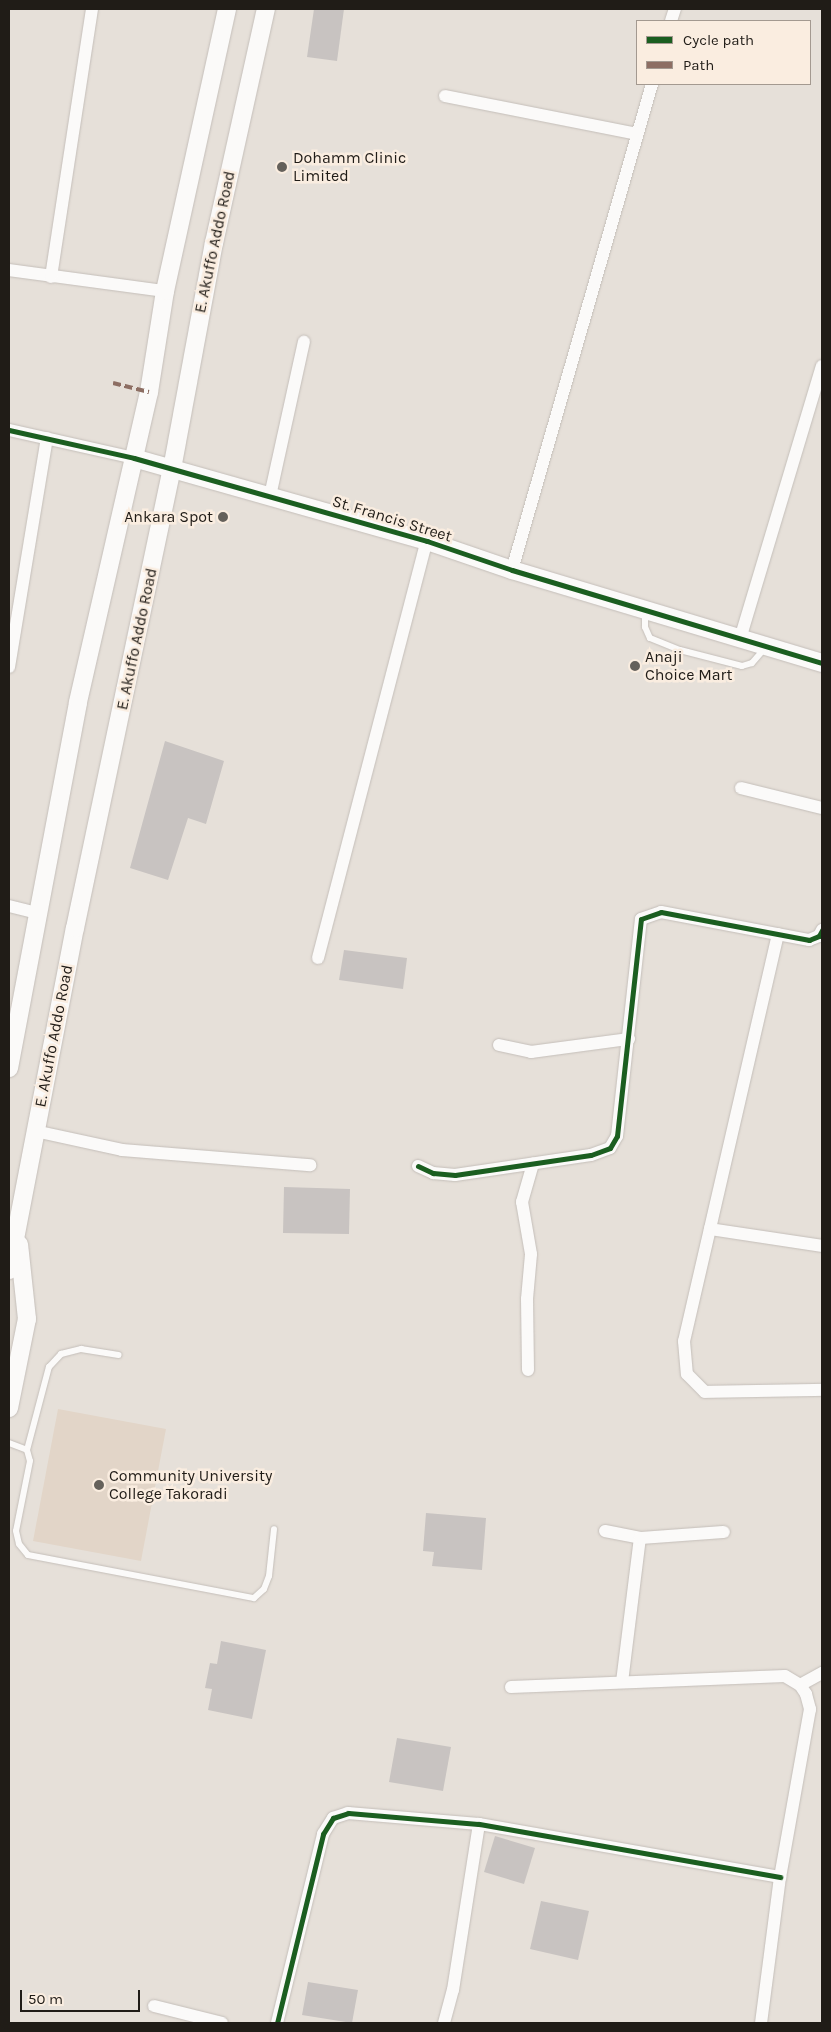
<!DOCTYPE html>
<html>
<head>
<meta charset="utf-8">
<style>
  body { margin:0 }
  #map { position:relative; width:831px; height:2032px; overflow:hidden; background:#e6e0d9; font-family:Karla,sans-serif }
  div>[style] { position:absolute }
  .built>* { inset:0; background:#e2d5c8 }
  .building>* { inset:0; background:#c8c3c1 }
  .roads { filter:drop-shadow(0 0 1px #c4beb9) drop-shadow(0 0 1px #c4beb9) }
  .lane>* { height:6px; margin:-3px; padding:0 3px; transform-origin:3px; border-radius:3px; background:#fbfaf9 }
  .street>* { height:12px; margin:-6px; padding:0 6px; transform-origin:6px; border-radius:6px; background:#fbfaf9 }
  .secondary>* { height:18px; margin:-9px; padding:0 9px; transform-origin:9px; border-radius:9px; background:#fbfaf9 }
  .quiet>* { height:4px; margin-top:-2px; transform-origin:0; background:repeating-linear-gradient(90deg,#8d6e63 0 8px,transparent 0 12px) }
  .cycleway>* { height:5px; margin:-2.5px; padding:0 2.5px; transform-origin:2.5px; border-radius:2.5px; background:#1b5e20 }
  .dots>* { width:14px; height:14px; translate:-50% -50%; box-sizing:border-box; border:2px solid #faede0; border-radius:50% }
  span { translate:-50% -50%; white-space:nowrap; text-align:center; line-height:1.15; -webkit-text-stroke:5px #faede0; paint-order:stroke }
  .poi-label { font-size:16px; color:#201c17 }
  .left { translate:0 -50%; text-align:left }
  .right { translate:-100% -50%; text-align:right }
  .street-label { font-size:16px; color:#201c17 }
  .frame { position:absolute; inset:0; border:10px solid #201c17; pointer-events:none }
  .legend { position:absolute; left:636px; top:20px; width:175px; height:65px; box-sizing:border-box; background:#faede0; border:1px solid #a39990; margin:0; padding:6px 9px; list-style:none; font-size:15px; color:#201c17 }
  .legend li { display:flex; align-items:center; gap:10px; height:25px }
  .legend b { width:25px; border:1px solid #a39990 }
  .scale { position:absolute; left:20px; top:1990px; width:120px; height:22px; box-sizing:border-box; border:2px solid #201c17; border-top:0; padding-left:6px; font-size:15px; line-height:18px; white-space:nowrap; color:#201c17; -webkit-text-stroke:4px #faede0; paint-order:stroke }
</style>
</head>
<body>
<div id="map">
  <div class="built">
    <i style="clip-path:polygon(58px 1409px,166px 1429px,141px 1561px,33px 1541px)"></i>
  </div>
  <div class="building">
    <i style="clip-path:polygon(314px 9px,344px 9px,337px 61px,307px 57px)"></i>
    <i style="clip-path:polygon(165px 741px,224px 761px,206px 824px,188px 818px,168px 880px,130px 868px)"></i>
    <i style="clip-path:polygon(344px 950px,407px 958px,403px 989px,339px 980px)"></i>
    <i style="clip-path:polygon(284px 1187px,350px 1189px,349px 1234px,283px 1233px)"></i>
    <i style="clip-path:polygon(426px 1513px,486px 1518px,482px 1570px,432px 1566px,434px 1552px,423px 1551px)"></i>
    <i style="clip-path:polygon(221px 1641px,266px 1650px,252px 1719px,208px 1710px,212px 1689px,205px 1688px,210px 1663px,217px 1664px)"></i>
    <i style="clip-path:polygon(397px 1738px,451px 1747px,443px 1791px,389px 1782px)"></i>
    <i style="clip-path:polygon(495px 1836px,535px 1848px,524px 1884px,484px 1872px)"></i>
    <i style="clip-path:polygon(541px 1901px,589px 1911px,578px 1960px,530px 1949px)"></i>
    <i style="clip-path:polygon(308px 1982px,358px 1990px,352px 2023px,302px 2015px)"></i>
  </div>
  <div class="roads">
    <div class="lane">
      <i style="left:645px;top:612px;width:15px;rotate:90deg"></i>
      <i style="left:645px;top:627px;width:12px;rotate:66deg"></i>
      <i style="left:650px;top:638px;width:32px;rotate:22deg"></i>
      <i style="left:680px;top:650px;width:64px;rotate:14.5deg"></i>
      <i style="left:742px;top:666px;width:10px;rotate:-17deg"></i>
      <i style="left:752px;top:663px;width:21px;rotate:-49deg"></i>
      <i style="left:9px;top:1443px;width:19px;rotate:21deg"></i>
      <i style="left:27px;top:1450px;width:11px;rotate:75deg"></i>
      <i style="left:30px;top:1461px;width:71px;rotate:101.3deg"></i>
      <i style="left:16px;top:1531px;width:13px;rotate:77deg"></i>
      <i style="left:19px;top:1544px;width:14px;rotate:51deg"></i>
      <i style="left:28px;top:1555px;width:230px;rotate:10.8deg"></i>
      <i style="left:254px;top:1598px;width:13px;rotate:-42deg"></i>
      <i style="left:264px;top:1589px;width:14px;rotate:-69deg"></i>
      <i style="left:269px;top:1576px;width:47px;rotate:-83.9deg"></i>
      <i style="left:27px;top:1450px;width:86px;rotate:-75.2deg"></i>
      <i style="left:49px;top:1367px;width:18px;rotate:-47deg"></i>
      <i style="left:61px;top:1354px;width:21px;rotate:-14deg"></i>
      <i style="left:81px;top:1349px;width:38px;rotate:9deg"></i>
    </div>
    <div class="street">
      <i style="left:671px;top:21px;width:13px;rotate:-72deg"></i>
      <i style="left:445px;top:96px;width:196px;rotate:11.2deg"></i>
      <i style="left:9px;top:270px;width:157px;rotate:7.7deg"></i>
      <i style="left:51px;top:277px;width:271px;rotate:-81.3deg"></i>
      <i style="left:9px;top:430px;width:128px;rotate:12.6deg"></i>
      <i style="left:270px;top:496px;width:158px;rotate:-77.6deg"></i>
      <i style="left:512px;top:570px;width:506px;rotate:-73.93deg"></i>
      <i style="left:740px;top:639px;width:285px;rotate:-73.3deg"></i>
      <i style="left:9px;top:667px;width:232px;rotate:-80.6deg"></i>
      <i style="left:741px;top:788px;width:83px;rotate:13.9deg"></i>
      <i style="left:9px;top:906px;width:29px;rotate:14deg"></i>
      <i style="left:778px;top:934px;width:418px;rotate:103deg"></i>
      <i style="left:684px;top:1341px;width:33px;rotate:85deg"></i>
      <i style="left:687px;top:1374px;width:25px;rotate:45deg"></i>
      <i style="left:705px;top:1392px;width:117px;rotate:-1deg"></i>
      <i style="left:318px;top:958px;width:431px;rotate:-75.4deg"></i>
      <i style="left:499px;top:1045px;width:33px;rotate:12deg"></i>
      <i style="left:531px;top:1052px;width:99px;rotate:-7.6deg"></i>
      <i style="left:35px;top:1131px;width:89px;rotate:12.3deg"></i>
      <i style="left:122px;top:1150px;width:189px;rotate:4.6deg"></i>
      <i style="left:418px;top:1166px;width:17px;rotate:25deg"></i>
      <i style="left:433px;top:1173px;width:22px;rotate:5deg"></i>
      <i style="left:455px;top:1175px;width:137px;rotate:-8.4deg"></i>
      <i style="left:591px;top:1155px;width:20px;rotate:-20deg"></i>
      <i style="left:610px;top:1148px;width:14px;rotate:-60deg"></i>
      <i style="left:617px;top:1136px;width:218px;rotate:-83.7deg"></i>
      <i style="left:641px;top:919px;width:21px;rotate:-19deg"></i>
      <i style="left:661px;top:912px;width:151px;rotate:10.7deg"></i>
      <i style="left:809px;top:940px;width:11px;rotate:-22deg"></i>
      <i style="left:819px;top:936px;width:7px;rotate:-63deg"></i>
      <i style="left:710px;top:1229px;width:113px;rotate:8.6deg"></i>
      <i style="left:528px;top:1370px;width:71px;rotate:-90.8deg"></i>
      <i style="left:527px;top:1299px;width:45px;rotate:-84.9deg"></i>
      <i style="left:531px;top:1254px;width:53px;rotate:-99.8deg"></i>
      <i style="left:522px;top:1202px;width:40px;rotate:-74deg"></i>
      <i style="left:605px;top:1531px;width:36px;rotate:11deg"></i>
      <i style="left:622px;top:1682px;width:145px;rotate:-82.9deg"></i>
      <i style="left:640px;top:1538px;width:84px;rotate:-4.1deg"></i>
      <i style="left:800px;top:1685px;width:25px;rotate:-29deg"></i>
      <i style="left:511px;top:1687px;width:274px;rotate:-2.3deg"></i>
      <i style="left:785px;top:1676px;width:17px;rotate:31deg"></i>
      <i style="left:800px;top:1685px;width:11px;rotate:56deg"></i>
      <i style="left:806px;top:1694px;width:16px;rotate:75deg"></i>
      <i style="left:810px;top:1709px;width:171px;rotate:100.1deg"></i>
      <i style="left:780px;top:1877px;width:147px;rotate:97.4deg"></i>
      <i style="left:154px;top:2006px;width:70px;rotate:14deg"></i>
      <i style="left:277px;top:2023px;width:195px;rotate:-76.3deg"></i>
      <i style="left:323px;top:1834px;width:19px;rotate:-58deg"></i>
      <i style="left:333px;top:1818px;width:16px;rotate:-18deg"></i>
      <i style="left:348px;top:1813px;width:131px;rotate:4.8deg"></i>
      <i style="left:479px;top:1824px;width:306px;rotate:10deg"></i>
      <i style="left:444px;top:2023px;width:34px;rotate:-75deg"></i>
      <i style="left:453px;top:1990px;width:168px;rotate:-81.1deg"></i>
    </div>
    <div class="secondary">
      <i style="left:134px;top:458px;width:305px;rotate:15.8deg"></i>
      <i style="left:427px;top:541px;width:90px;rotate:18.8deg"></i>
      <i style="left:512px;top:570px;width:324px;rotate:16.7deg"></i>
      <i style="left:9px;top:1068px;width:372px;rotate:-79.3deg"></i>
      <i style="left:78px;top:702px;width:318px;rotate:-77.1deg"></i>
      <i style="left:149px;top:392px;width:102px;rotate:-81deg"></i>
      <i style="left:165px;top:291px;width:289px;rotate:-77.6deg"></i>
      <i style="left:9px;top:1270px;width:348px;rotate:-79.1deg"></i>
      <i style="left:75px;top:928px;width:469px;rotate:-78.1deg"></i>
      <i style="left:172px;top:469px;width:230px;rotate:-79.5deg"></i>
      <i style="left:214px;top:243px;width:240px;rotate:-77.5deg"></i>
      <i style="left:9px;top:1408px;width:91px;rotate:-78.6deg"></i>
      <i style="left:27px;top:1319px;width:75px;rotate:-96.1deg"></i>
    </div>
  </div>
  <div class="quiet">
    <i style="left:113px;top:383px;width:37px;rotate:14deg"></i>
  </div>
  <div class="cycleway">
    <i style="left:9px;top:430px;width:128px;rotate:12.6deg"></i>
    <i style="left:134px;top:458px;width:305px;rotate:15.8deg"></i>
    <i style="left:427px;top:541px;width:90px;rotate:18.8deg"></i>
    <i style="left:512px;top:570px;width:324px;rotate:16.7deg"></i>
    <i style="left:418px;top:1166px;width:17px;rotate:25deg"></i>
    <i style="left:433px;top:1173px;width:22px;rotate:5deg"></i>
    <i style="left:455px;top:1175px;width:137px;rotate:-8.4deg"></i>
    <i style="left:591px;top:1155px;width:20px;rotate:-20deg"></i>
    <i style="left:610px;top:1148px;width:14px;rotate:-60deg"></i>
    <i style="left:617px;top:1136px;width:218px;rotate:-83.7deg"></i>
    <i style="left:641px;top:919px;width:21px;rotate:-19deg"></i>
    <i style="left:661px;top:912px;width:151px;rotate:10.7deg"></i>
    <i style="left:809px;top:940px;width:11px;rotate:-22deg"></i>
    <i style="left:819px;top:936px;width:7px;rotate:-63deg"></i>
    <i style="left:277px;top:2023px;width:195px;rotate:-76.3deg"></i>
    <i style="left:323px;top:1834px;width:19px;rotate:-58deg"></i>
    <i style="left:333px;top:1818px;width:16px;rotate:-18deg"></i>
    <i style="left:348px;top:1813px;width:131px;rotate:4.8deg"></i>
    <i style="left:479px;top:1824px;width:306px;rotate:10deg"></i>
  </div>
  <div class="dots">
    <i style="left:282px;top:167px;background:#65615b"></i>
    <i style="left:223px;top:517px;background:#65615b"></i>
    <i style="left:635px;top:666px;background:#65615b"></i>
    <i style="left:99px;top:1485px;background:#65615b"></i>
  </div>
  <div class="poi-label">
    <span class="left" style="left:293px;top:167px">Dohamm Clinic<br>Limited</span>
    <span class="right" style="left:213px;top:517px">Ankara Spot</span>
    <span class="left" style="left:645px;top:666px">Anaji<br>Choice Mart</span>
    <span class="left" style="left:109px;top:1485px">Community University<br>College Takoradi</span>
  </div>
  <div class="street-label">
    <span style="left:215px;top:242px;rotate:-78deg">E. Akuffo Addo Road</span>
    <span style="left:392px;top:519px;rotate:17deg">St. Francis Street</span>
    <span style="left:137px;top:639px;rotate:-78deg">E. Akuffo Addo Road</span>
    <span style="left:54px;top:1036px;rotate:-79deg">E. Akuffo Addo Road</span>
  </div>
  <div class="frame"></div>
  <ul class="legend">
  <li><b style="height:6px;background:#1b5e20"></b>Cycle path</li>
  <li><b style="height:6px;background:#8d6e63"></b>Path</li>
  </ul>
  <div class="scale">50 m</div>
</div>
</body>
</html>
